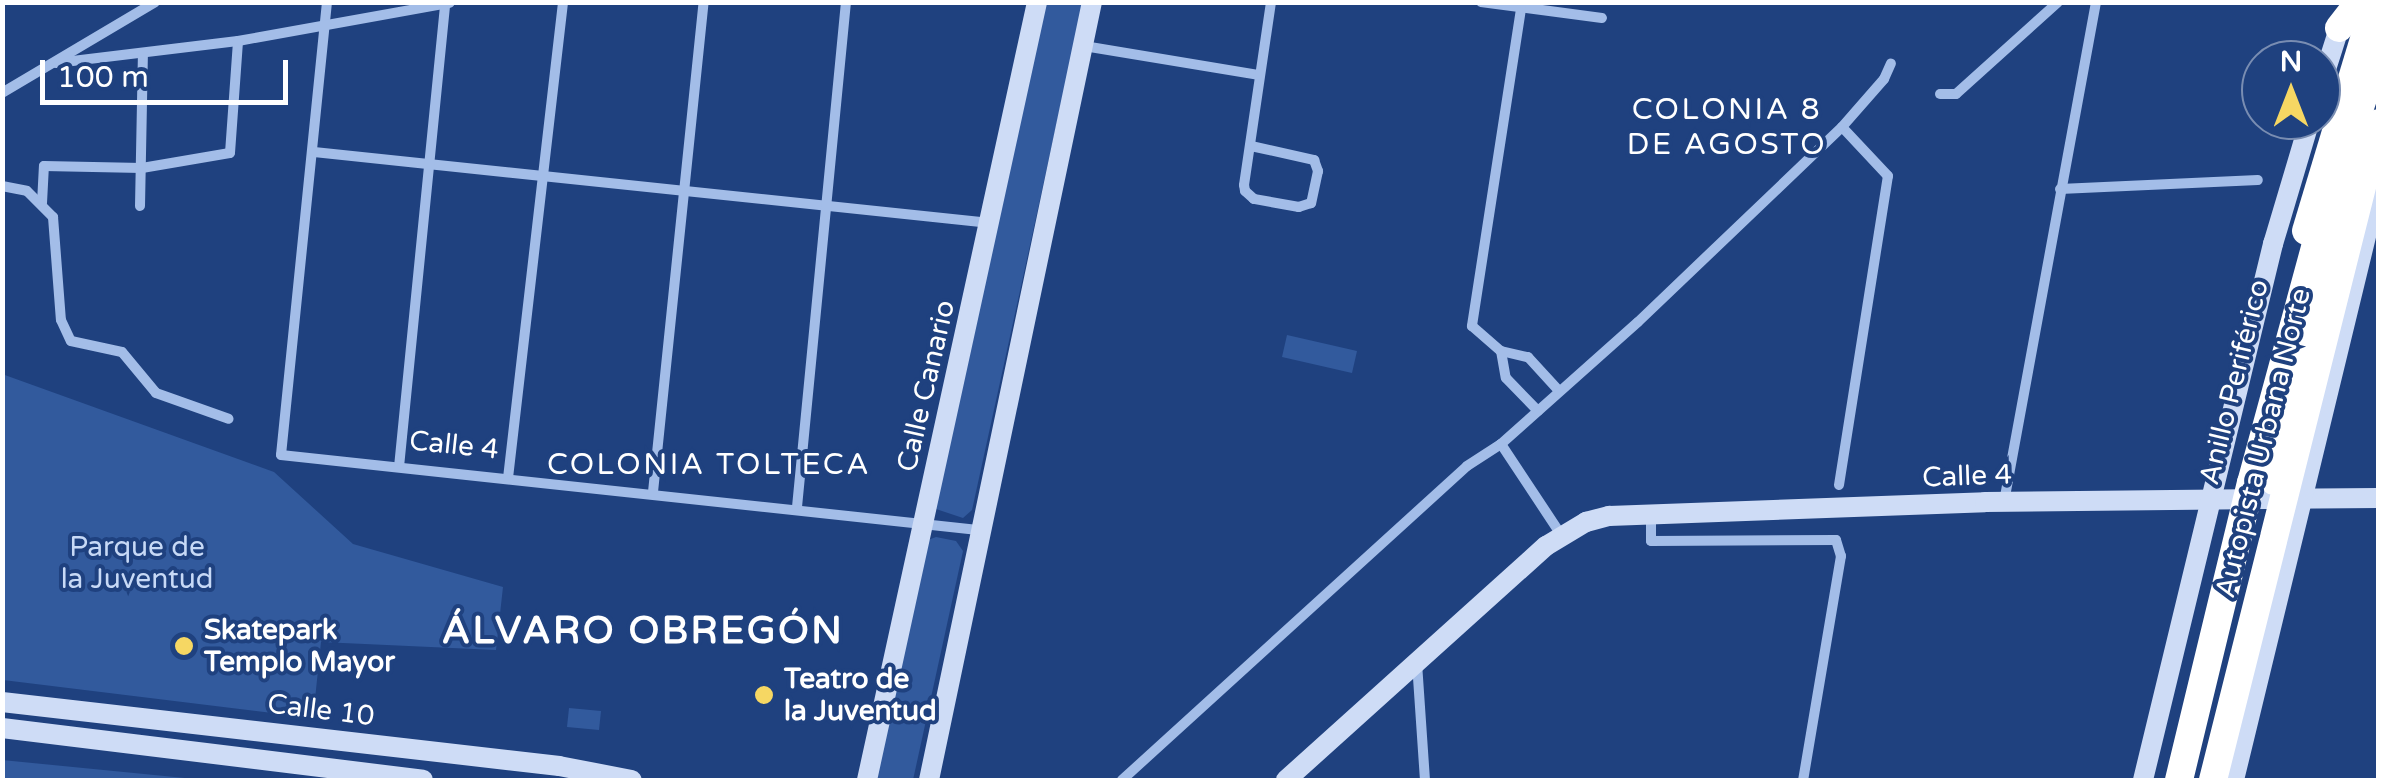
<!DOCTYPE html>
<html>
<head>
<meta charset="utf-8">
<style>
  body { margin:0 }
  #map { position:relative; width:2381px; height:783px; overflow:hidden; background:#1f417f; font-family:"Varela Round",sans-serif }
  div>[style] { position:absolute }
  .green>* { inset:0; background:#325a9d }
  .street>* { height:10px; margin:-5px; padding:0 5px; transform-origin:5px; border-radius:5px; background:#a3bde8 }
  .secondary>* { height:20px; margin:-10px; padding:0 10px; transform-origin:10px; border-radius:10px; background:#cedcf6 }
  .highway>* { height:28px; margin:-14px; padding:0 14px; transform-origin:14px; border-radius:14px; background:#fff }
  .highway-bridge>* { height:28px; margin:-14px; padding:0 14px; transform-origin:14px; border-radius:14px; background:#fff }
  .dots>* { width:28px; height:28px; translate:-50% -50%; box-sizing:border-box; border:5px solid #1f417f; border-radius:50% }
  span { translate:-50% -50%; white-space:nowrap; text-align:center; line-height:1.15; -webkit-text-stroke:8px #1f417f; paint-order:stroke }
  .street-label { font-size:28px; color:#fff }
  .park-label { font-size:28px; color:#c7d9f6 }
  .poi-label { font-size:28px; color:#fff; font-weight:700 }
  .left { translate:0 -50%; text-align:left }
  .neighbourhood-label { font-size:30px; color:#fff; letter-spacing:2.5px }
  .district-label { font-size:38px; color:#fff; font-weight:700; letter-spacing:2.5px }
  .frame { position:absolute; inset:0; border:5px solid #fff; pointer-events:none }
  .north { position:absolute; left:2241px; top:40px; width:100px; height:100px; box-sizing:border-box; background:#1f417f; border:2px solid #798db2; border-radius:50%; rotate:0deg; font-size:28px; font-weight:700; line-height:40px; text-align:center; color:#fff }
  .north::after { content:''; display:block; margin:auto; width:35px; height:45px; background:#f6d763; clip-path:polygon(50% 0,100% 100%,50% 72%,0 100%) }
  .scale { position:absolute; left:40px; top:60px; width:248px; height:45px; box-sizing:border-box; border:5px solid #fff; border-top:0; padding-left:12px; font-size:30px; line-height:35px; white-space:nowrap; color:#fff; -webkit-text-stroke:8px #1f417f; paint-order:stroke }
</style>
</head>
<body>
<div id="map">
  <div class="green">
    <i style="clip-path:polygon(1041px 3px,1083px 3px,972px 510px,963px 518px,933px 508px)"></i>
    <i style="clip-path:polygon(1287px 335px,1357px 351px,1352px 373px,1282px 357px)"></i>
    <i style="clip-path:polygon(2px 374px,274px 472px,353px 544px,503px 587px,496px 650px,321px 642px,313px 718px,3px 680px)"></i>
    <i style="clip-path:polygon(936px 537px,956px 541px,963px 551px,913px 780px,870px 780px,928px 540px)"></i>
    <i style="clip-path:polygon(569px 708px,601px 711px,599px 730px,567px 727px)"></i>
    <i style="clip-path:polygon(2px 760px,205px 780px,3px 780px)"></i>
  </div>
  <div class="street">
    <i style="left:327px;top:2px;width:455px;rotate:95.8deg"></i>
    <i style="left:281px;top:455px;width:701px;rotate:6.14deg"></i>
    <i style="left:1481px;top:2px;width:122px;rotate:7.5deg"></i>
    <i style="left:1521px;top:9px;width:321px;rotate:98.8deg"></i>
    <i style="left:1472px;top:326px;width:38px;rotate:41deg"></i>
    <i style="left:1501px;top:351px;width:28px;rotate:13deg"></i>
    <i style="left:1528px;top:357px;width:46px;rotate:47.6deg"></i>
    <i style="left:1084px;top:46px;width:178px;rotate:9.4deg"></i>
    <i style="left:56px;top:63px;width:183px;rotate:-6.9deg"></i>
    <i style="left:238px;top:41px;width:215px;rotate:-10.2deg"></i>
    <i style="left:2px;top:93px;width:178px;rotate:-30.7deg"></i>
    <i style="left:1940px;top:94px;width:16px"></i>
    <i style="left:1956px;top:94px;width:137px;rotate:-42deg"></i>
    <i style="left:1251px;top:146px;width:65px;rotate:12.5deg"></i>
    <i style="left:1314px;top:160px;width:12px;rotate:70deg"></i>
    <i style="left:1318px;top:171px;width:33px;rotate:102deg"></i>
    <i style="left:1311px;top:203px;width:13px;rotate:162deg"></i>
    <i style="left:1299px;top:207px;width:46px;rotate:-169.9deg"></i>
    <i style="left:1254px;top:199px;width:12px;rotate:-138deg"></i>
    <i style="left:1245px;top:191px;width:6px;rotate:-99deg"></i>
    <i style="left:1244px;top:185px;width:185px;rotate:-81.6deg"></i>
    <i style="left:314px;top:152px;width:680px;rotate:6deg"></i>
    <i style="left:2px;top:186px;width:25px;rotate:11deg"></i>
    <i style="left:27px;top:191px;width:37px;rotate:45deg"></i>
    <i style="left:53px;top:217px;width:103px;rotate:85.6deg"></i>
    <i style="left:61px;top:320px;width:23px;rotate:65deg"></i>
    <i style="left:71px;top:341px;width:52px;rotate:12.2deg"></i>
    <i style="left:122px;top:352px;width:53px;rotate:50.3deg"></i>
    <i style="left:156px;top:393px;width:77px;rotate:19.6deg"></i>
    <i style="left:2060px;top:189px;width:198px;rotate:-2.6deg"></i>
    <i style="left:42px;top:203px;width:37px;rotate:-87deg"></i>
    <i style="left:44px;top:166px;width:98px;rotate:1.2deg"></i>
    <i style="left:142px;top:168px;width:89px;rotate:-9.7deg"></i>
    <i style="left:230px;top:153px;width:112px;rotate:-85.9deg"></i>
    <i style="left:140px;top:206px;width:152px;rotate:-88.9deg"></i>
    <i style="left:1501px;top:351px;width:27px;rotate:80deg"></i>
    <i style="left:1506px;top:378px;width:46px;rotate:45.9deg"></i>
    <i style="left:1501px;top:444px;width:107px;rotate:56.5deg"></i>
    <i style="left:399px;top:467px;width:466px;rotate:-84.3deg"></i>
    <i style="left:508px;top:478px;width:479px;rotate:-83.4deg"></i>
    <i style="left:1839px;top:485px;width:313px;rotate:-81deg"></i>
    <i style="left:1888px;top:176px;width:67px;rotate:-133.2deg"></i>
    <i style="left:653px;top:492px;width:493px;rotate:-84.1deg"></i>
    <i style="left:2004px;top:502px;width:508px;rotate:-79.57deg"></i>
    <i style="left:797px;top:507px;width:507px;rotate:-84.46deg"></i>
    <i style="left:1651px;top:514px;width:27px;rotate:90deg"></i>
    <i style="left:1651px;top:541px;width:185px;rotate:-0.3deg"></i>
    <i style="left:1836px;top:540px;width:17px;rotate:73deg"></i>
    <i style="left:1841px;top:556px;width:227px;rotate:99.6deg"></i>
    <i style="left:1417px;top:663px;width:117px;rotate:86.1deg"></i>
    <i style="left:1122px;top:780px;width:466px;rotate:-42.3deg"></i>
    <i style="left:1467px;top:466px;width:40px;rotate:-32.9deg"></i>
    <i style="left:1501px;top:444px;width:183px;rotate:-41.7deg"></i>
    <i style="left:1638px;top:322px;width:282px;rotate:-43.7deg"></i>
    <i style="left:1842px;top:127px;width:64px;rotate:-48.8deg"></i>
    <i style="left:1884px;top:79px;width:17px;rotate:-66deg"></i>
  </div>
  <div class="secondary">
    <i style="left:2321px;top:85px;width:69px;rotate:-72.3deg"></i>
    <i style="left:2px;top:702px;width:561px;rotate:6.55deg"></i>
    <i style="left:559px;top:766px;width:74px;rotate:10.9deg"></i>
    <i style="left:2px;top:728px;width:424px;rotate:7deg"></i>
    <i style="left:867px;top:780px;width:796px;rotate:-77.67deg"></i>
    <i style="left:929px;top:780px;width:795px;rotate:-78.17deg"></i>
    <i style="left:1286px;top:780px;width:350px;rotate:-42deg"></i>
    <i style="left:1546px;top:546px;width:47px;rotate:-31deg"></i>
    <i style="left:1586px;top:522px;width:24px;rotate:-15deg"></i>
    <i style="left:1609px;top:516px;width:376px;rotate:-2.1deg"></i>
    <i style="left:1985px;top:502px;width:393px;rotate:-0.6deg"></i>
    <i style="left:2143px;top:780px;width:552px;rotate:-76.37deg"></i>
    <i style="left:2273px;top:244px;width:129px;rotate:-73.4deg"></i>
    <i style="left:2234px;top:780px;width:610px;rotate:-76.35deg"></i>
  </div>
  <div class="highway">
    <i style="left:2339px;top:28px;width:33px;rotate:-52deg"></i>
    <i style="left:2306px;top:231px;width:239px;rotate:-73.2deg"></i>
    <i style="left:2274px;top:481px;width:314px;rotate:-75.8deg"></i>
  </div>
  <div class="highway-bridge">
    <i style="left:2179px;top:780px;width:306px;rotate:-76.4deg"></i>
    <i style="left:2251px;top:483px;width:286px;rotate:-74.8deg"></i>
    <i style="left:2326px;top:207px;width:162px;rotate:-71.2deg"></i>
    <i style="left:2213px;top:780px;width:677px;rotate:-75.9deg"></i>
  </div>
  <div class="dots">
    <i style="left:184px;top:646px;background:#f6d763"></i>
    <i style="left:764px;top:695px;background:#f6d763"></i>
  </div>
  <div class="street-label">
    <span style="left:2234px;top:382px;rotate:-76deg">Anillo Periférico</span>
    <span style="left:926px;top:386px;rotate:-77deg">Calle Canario</span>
    <span style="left:2263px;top:443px;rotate:-76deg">Autopista Urbana Norte</span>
    <span style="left:454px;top:445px;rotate:6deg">Calle 4</span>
    <span style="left:1967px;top:476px;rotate:-2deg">Calle 4</span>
    <span style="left:321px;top:710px;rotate:7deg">Calle 10</span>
  </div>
  <div class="park-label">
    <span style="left:137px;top:563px">Parque de<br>la Juventud</span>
  </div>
  <div class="poi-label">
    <span class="left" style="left:204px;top:646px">Skatepark<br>Templo Mayor</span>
    <span class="left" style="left:784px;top:695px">Teatro de<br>la Juventud</span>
  </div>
  <div class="neighbourhood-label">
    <span style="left:1727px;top:127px">COLONIA 8<br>DE AGOSTO</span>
    <span style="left:709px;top:465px">COLONIA TOLTECA</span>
  </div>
  <div class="district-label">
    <span style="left:643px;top:632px">ÁLVARO OBREGÓN</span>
  </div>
  <div class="frame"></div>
  <div class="north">N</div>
  <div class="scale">100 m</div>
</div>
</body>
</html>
